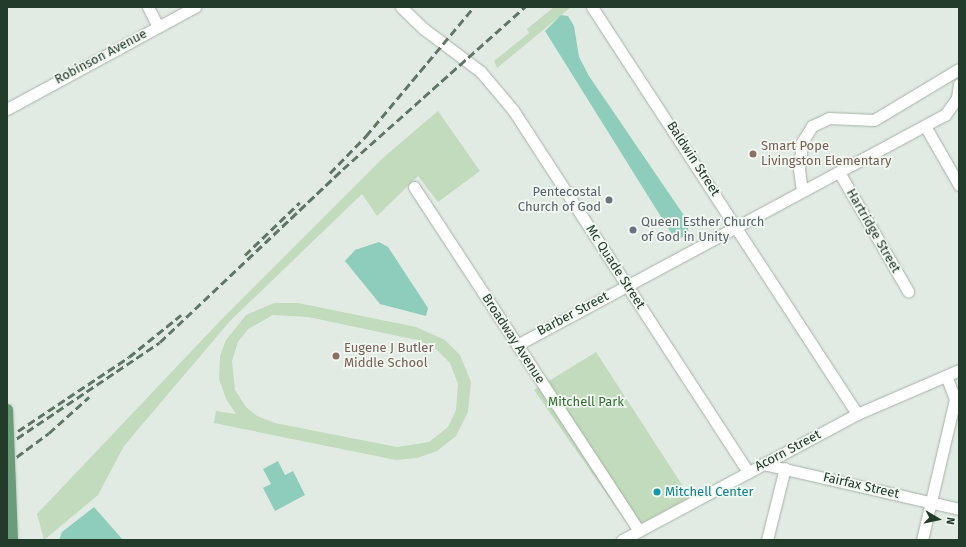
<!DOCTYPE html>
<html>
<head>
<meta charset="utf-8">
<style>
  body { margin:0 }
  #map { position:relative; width:966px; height:547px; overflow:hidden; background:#e2ebe3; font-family:"Fira Sans",sans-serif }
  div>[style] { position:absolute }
  .green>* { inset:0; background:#c1dbbc }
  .water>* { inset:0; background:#8eccbb }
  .roads { filter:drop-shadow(0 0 1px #a5b3a8) drop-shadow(0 0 1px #a5b3a8) }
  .minor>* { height:11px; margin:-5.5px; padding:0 5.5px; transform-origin:5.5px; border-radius:5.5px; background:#fff }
  .rail>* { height:3px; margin-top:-1.5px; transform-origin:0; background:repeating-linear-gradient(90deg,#5e7665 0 8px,transparent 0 12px) }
  .bridges { filter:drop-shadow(0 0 1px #c1c8c3) drop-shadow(0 0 1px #c1c8c3) }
  .major-bridge>* { height:12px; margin:-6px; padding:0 6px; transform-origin:6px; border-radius:6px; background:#699d79 }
  .dots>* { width:11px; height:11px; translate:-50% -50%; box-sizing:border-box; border:2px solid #f2f8f2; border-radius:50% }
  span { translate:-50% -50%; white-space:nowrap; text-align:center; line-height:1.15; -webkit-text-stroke:3.5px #f2f8f2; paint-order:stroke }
  .street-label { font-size:13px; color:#233b2a }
  .education-label { font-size:13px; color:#785e54 }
  .left { translate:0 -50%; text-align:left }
  .worship-label { font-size:13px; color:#5b616d }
  .right { translate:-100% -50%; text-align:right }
  .park-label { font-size:13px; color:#336f30 }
  .culture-label { font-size:13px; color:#0d838f }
  .frame { position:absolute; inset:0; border:8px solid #233b2a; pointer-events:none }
  .north { position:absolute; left:918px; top:499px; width:40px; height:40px; -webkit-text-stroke:3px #f2f8f2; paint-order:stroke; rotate:99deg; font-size:11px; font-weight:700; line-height:16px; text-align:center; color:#233b2a }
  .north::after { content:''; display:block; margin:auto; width:14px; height:18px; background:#233b2a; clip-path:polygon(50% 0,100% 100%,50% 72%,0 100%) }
</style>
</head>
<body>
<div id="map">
  <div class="green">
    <i style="clip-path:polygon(554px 7px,571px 7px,497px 68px,494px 61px,529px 33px,527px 29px)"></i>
    <i style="clip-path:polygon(438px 111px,480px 171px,438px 202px,418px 176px,377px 216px,362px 194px,230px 321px,124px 446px,98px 495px,44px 540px,37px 514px,220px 321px,384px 157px)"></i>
    <i style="clip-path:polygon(evenodd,274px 303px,298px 303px,416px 327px,445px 340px,460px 355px,471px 382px,468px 412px,456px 436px,437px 451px,417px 458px,396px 460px,214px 423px,216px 411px,236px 414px,226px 399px,219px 379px,220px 356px,226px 340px,246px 315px,274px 303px,273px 315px,308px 317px,417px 340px,435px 348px,450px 363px,458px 384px,456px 410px,448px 427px,429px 442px,397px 447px,275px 423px,257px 416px,246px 407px,235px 390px,232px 361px,238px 342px,248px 329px,273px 315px)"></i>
    <i style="clip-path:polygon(596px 352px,690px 497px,631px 529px,534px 390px)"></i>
  </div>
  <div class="water">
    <i style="clip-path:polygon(561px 15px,568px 16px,574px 26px,579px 57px,589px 76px,683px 214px,688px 224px,688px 235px,678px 239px,673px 236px,545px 31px)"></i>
    <i style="clip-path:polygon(379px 242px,388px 247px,428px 308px,426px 316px,380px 304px,345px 261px,355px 250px)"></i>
    <i style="clip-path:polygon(278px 461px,285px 475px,293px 471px,305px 495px,275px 511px,263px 488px,271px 484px,263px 469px)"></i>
    <i style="clip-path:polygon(94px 507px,123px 540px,59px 540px,62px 532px)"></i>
  </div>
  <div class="roads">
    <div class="minor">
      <i style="left:148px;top:7px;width:22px;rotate:63deg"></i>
      <i style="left:401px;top:7px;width:32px;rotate:44deg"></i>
      <i style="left:424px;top:29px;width:71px;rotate:37deg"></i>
      <i style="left:481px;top:72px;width:50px;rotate:49.9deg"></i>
      <i style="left:513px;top:110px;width:432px;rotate:57deg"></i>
      <i style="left:592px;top:7px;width:486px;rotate:56.9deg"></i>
      <i style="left:7px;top:109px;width:214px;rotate:-28.5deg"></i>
      <i style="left:925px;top:126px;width:68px;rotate:60deg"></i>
      <i style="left:839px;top:172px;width:138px;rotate:59.9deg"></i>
      <i style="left:414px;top:187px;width:411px;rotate:56.8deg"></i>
      <i style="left:802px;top:191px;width:22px;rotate:-98deg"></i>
      <i style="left:799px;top:169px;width:16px;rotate:-83deg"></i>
      <i style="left:801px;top:153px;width:11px;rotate:-85deg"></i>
      <i style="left:802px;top:142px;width:19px;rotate:-58deg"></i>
      <i style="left:812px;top:126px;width:19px;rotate:-25deg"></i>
      <i style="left:829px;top:118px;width:45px;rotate:2.5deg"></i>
      <i style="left:874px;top:120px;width:99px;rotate:-31deg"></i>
      <i style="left:517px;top:345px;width:486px;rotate:-28.3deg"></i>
      <i style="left:945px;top:115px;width:21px;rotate:-55deg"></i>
      <i style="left:957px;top:98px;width:14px;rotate:-82deg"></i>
      <i style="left:763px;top:464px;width:201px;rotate:12.9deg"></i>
      <i style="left:622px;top:540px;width:267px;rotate:-28.2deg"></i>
      <i style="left:857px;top:414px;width:111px;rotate:-23.3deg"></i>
      <i style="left:767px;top:540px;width:74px;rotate:-76deg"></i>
      <i style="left:922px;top:540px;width:145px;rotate:-76.8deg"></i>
      <i style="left:955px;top:399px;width:25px;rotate:-111deg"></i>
    </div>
  </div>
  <div class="rail">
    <i style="left:330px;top:173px;width:52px;rotate:-45.8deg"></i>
    <i style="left:366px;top:136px;width:168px;rotate:-50.1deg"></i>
    <i style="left:245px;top:255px;width:76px;rotate:-43.9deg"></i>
    <i style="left:18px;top:431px;width:133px;rotate:-33.7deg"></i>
    <i style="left:129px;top:357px;width:67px;rotate:-38.9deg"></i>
    <i style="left:7px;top:445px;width:184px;rotate:-33.9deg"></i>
    <i style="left:160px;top:342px;width:252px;rotate:-43.4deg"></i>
    <i style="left:343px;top:169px;width:244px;rotate:-41.7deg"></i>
    <i style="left:7px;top:464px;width:52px;rotate:-36.4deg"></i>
    <i style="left:49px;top:433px;width:54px;rotate:-42deg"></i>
  </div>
  <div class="bridges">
    <div class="major-bridge">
      <i style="left:7px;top:410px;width:130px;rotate:87.8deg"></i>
    </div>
  </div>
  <div class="dots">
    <i style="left:753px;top:154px;background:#8d6e63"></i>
    <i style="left:609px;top:200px;background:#6b7280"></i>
    <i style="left:633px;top:230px;background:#6b7280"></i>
    <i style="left:336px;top:356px;background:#8d6e63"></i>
    <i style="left:657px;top:492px;background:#0f9aa8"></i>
  </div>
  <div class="street-label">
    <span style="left:101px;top:57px;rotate:-28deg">Robinson Avenue</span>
    <span style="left:693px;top:159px;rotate:57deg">Baldwin Street</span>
    <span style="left:873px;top:231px;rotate:60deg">Hartridge Street</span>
    <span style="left:615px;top:267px;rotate:57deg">Mc Quade Street</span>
    <span style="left:573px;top:314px;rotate:-28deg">Barber Street</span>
    <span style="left:513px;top:339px;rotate:57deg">Broadway Avenue</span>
    <span style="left:788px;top:451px;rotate:-28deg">Acorn Street</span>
    <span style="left:861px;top:486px;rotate:13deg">Fairfax Street</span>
  </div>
  <div class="education-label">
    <span class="left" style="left:761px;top:154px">Smart Pope<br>Livingston Elementary</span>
    <span class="left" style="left:344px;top:356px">Eugene J Butler<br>Middle School</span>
  </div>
  <div class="worship-label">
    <span class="right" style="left:601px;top:200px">Pentecostal<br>Church of God</span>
    <span class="left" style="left:641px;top:230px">Queen Esther Church<br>of God in Unity</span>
  </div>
  <div class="park-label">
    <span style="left:586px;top:402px">Mitchell Park</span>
  </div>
  <div class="culture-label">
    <span class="left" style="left:665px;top:492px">Mitchell Center</span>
  </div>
  <div class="frame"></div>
  <div class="north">N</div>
</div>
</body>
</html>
